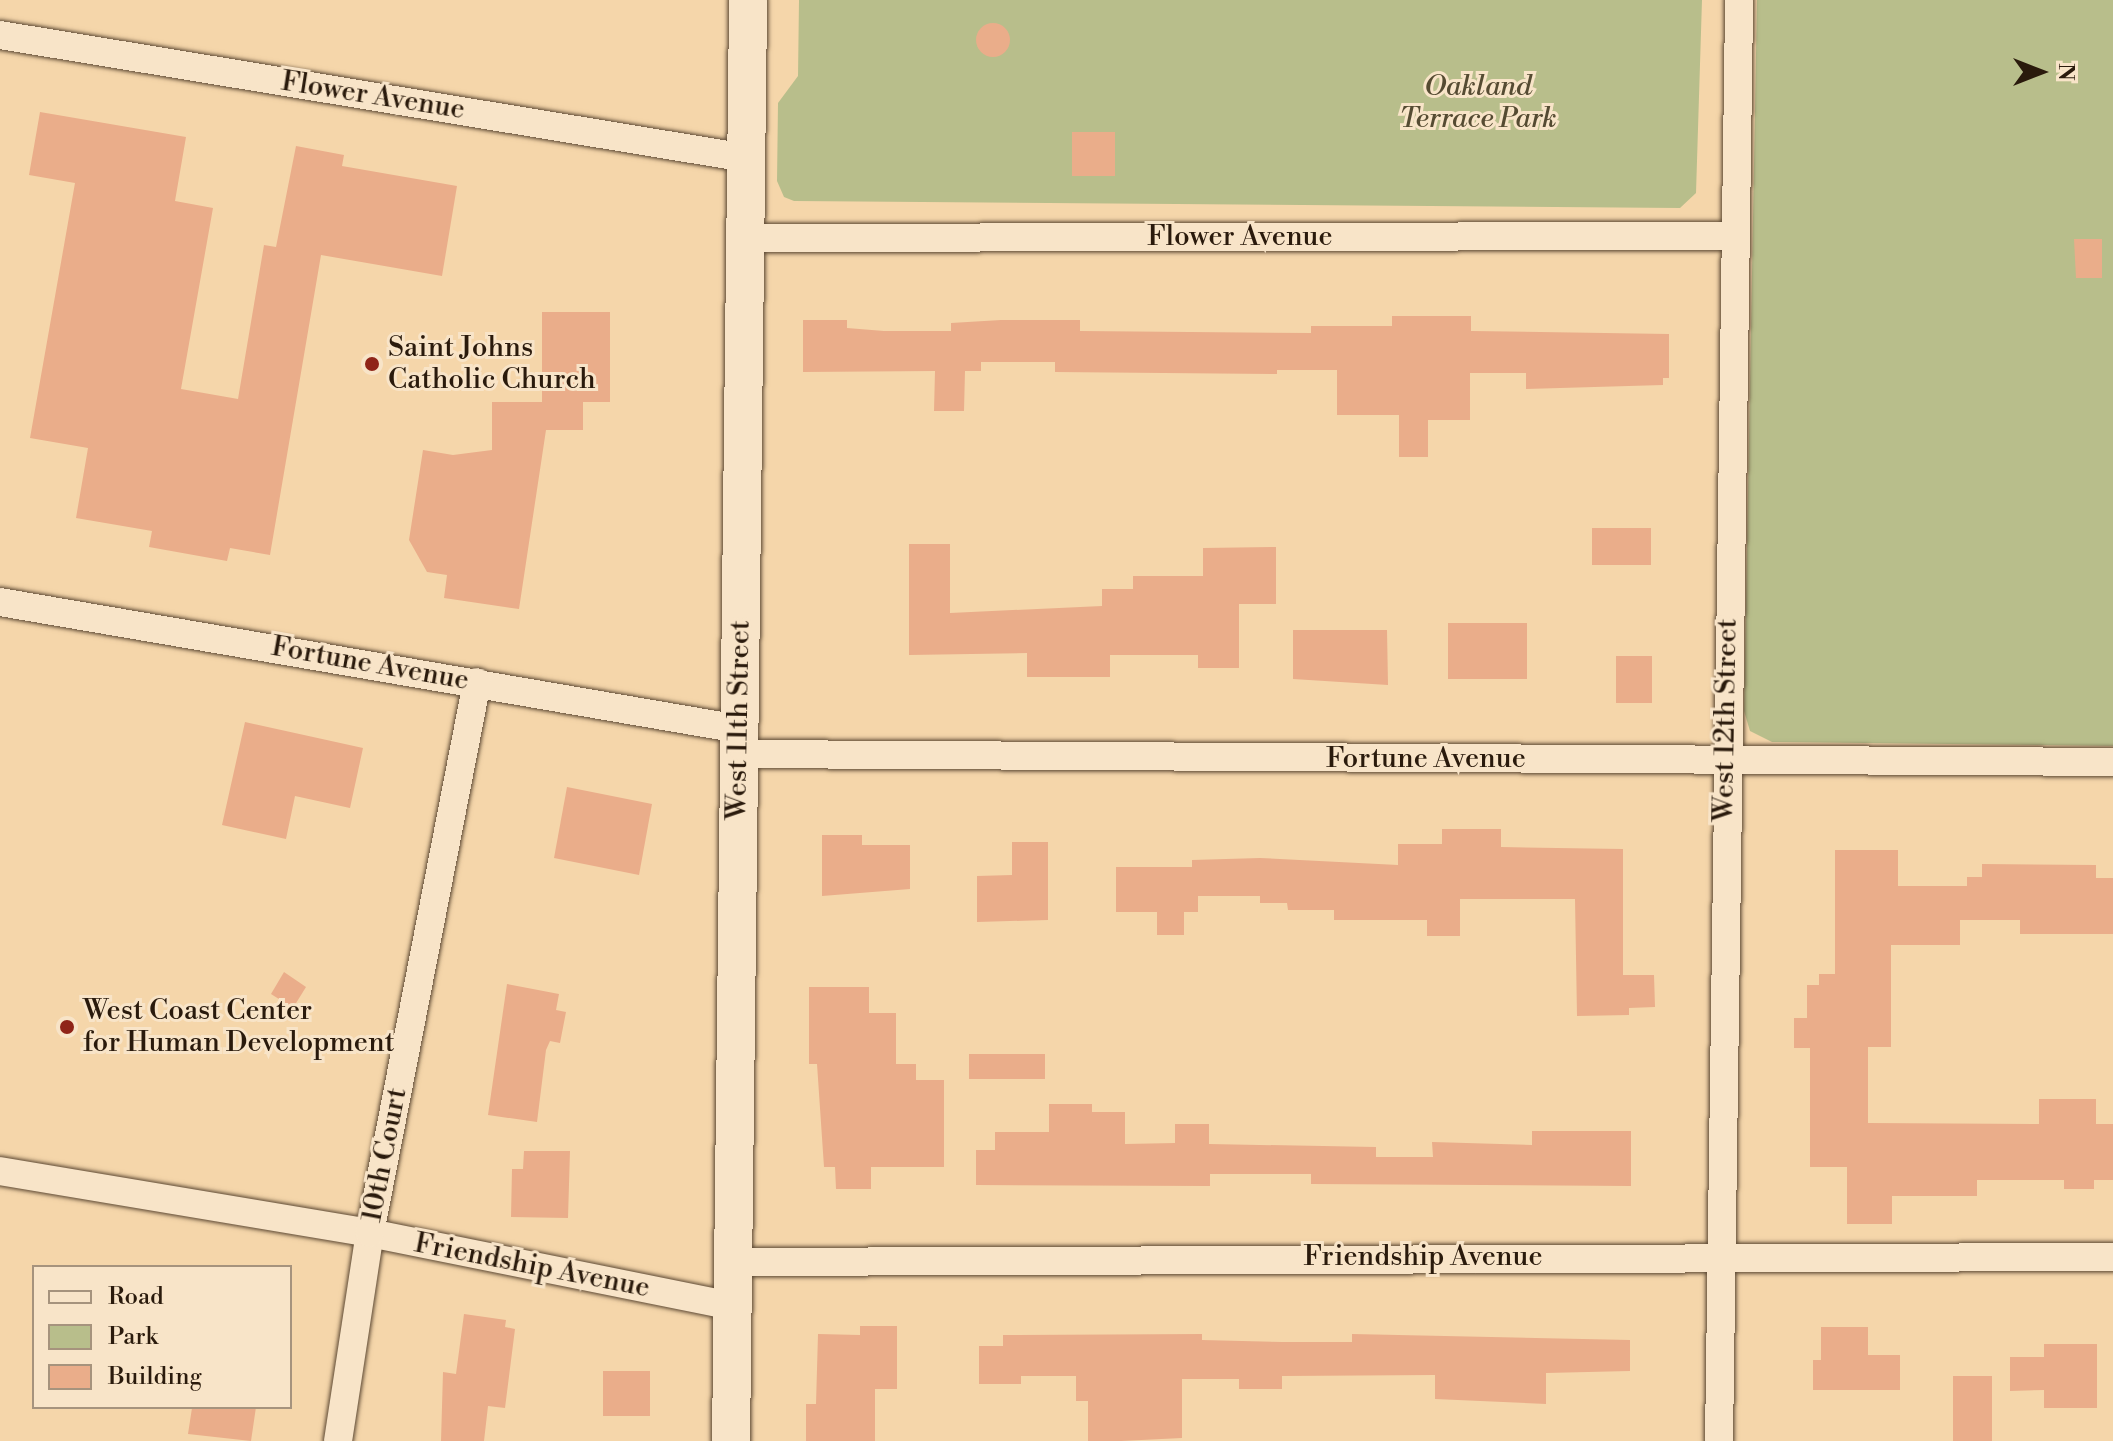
<!DOCTYPE html>
<html>
<head>
<meta charset="utf-8">
<style>
  body { margin:0 }
  #map { position:relative; width:2113px; height:1441px; overflow:hidden; background:#f5d6aa; font-family:"Libre Bodoni",serif }
  div>[style] { position:absolute }
  .green>* { inset:0; background:#b8be8b }
  .building>* { inset:0; background:#eaad8a }
  .round { border-radius:50% }
  .roads { filter:drop-shadow(0 0 2px #5d4934) drop-shadow(0 0 2px #5d4934) }
  .minor>* { height:28px; margin:-14px; padding:0 14px; transform-origin:14px; border-radius:14px; background:#f8e4c8 }
  .secondary>* { height:38px; margin:-19px; padding:0 19px; transform-origin:19px; border-radius:19px; background:#f8e4c8 }
  .dots>* { width:22px; height:22px; translate:-50% -50%; box-sizing:border-box; border:4px solid #f8e4c8; border-radius:50% }
  span { translate:-50% -50%; white-space:nowrap; text-align:center; line-height:1.15; -webkit-text-stroke:6px #f8e4c8; paint-order:stroke }
  .park-label { font-size:28px; color:#554b32; font-style:italic }
  .street-label { font-size:28px; color:#2a1a0c }
  .poi-label { font-size:28px; color:#2a1a0c }
  .left { translate:0 -50%; text-align:left }
  .legend { position:absolute; left:32px; top:1265px; width:260px; height:144px; box-sizing:border-box; background:#f8e4c8; border:2px solid #a6937d; margin:0; padding:10px 14px; list-style:none; font-size:24px; color:#2a1a0c }
  .legend li { display:flex; align-items:center; gap:16px; height:40px }
  .legend b { width:40px; border:2px solid #a6937d }
  .north { position:absolute; left:2001px; top:32px; width:80px; height:80px; -webkit-text-stroke:6px #f8e4c8; paint-order:stroke; rotate:90deg; font-size:22px; font-weight:700; line-height:32px; text-align:center; color:#2a1a0c }
  .north::after { content:''; display:block; margin:auto; width:28px; height:36px; background:#2a1a0c; clip-path:polygon(50% 0,100% 100%,50% 72%,0 100%) }
</style>
</head>
<body>
<div id="map">
  <div class="green">
    <i style="clip-path:polygon(799px 0,1702px 0,1696px 193px,1680px 208px,794px 201px,784px 197px,777px 181px,778px 103px,798px 76px)"></i>
    <i style="clip-path:polygon(1757px 0,2113px 0,2113px 746px,1772px 742px,1750px 731px,1744px 711px)"></i>
  </div>
  <div class="building">
    <i class="round" style="left:976px;top:23px;width:34px;height:34px"></i>
    <i style="clip-path:polygon(40px 112px,186px 137px,175px 201px,213px 208px,181px 389px,238px 399px,264px 245px,276px 247px,296px 146px,344px 155px,342px 166px,457px 186px,442px 276px,321px 255px,270px 555px,230px 548px,227px 561px,149px 547px,152px 531px,76px 518px,88px 448px,30px 438px,75px 183px,29px 175px)"></i>
    <i style="clip-path:polygon(1072px 132px,1115px 132px,1115px 176px,1072px 176px)"></i>
    <i style="clip-path:polygon(2074px 239px,2102px 239px,2102px 278px,2076px 278px)"></i>
    <i style="clip-path:polygon(542px 312px,610px 312px,610px 402px,583px 402px,583px 430px,546px 430px,519px 609px,444px 598px,447px 575px,427px 572px,409px 540px,423px 450px,453px 455px,492px 450px,492px 402px,542px 402px)"></i>
    <i style="clip-path:polygon(1392px 316px,1471px 316px,1471px 331px,1669px 334px,1669px 378px,1663px 378px,1663px 385px,1526px 389px,1526px 373px,1470px 373px,1470px 420px,1428px 420px,1428px 457px,1399px 457px,1399px 415px,1337px 415px,1337px 370px,1277px 370px,1277px 374px,1055px 372px,1055px 362px,981px 362px,981px 371px,965px 371px,964px 411px,934px 411px,935px 371px,803px 372px,803px 320px,847px 320px,847px 328px,884px 331px,951px 331px,951px 323px,1001px 320px,1080px 320px,1080px 331px,1311px 333px,1311px 326px,1392px 326px)"></i>
    <i style="clip-path:polygon(1592px 528px,1651px 528px,1651px 565px,1592px 565px)"></i>
    <i style="clip-path:polygon(909px 544px,950px 544px,950px 613px,1102px 606px,1102px 589px,1133px 589px,1133px 576px,1203px 576px,1203px 548px,1276px 547px,1276px 604px,1239px 604px,1239px 668px,1198px 668px,1198px 655px,1110px 655px,1110px 677px,1027px 677px,1027px 653px,909px 655px)"></i>
    <i style="clip-path:polygon(1448px 623px,1527px 623px,1527px 679px,1448px 679px)"></i>
    <i style="clip-path:polygon(1293px 630px,1387px 630px,1388px 685px,1293px 679px)"></i>
    <i style="clip-path:polygon(1616px 656px,1652px 656px,1652px 703px,1616px 703px)"></i>
    <i style="clip-path:polygon(245px 722px,363px 748px,350px 808px,295px 796px,286px 839px,222px 825px)"></i>
    <i style="clip-path:polygon(567px 787px,652px 804px,639px 875px,554px 858px)"></i>
    <i style="clip-path:polygon(1442px 829px,1501px 829px,1501px 847px,1623px 849px,1623px 975px,1654px 975px,1655px 1007px,1629px 1008px,1629px 1015px,1577px 1016px,1575px 899px,1460px 899px,1460px 936px,1427px 936px,1427px 920px,1334px 920px,1334px 910px,1288px 910px,1287px 903px,1260px 903px,1260px 896px,1198px 896px,1198px 912px,1184px 912px,1184px 935px,1157px 935px,1157px 912px,1116px 912px,1116px 867px,1192px 867px,1192px 860px,1260px 858px,1398px 865px,1398px 844px,1442px 844px)"></i>
    <i style="clip-path:polygon(822px 835px,862px 835px,862px 845px,910px 845px,910px 889px,822px 896px)"></i>
    <i style="clip-path:polygon(1012px 842px,1048px 842px,1048px 920px,977px 922px,977px 876px,1012px 875px)"></i>
    <i style="clip-path:polygon(1835px 850px,1898px 850px,1898px 886px,1967px 886px,1967px 877px,1982px 877px,1982px 864px,2096px 865px,2096px 878px,2113px 878px,2113px 934px,2020px 934px,2020px 920px,1960px 920px,1960px 945px,1891px 945px,1891px 1047px,1868px 1047px,1868px 1123px,2039px 1124px,2039px 1099px,2096px 1099px,2096px 1124px,2113px 1124px,2113px 1180px,2094px 1180px,2094px 1189px,2064px 1189px,2064px 1180px,1977px 1180px,1977px 1196px,1892px 1196px,1892px 1224px,1847px 1224px,1847px 1167px,1810px 1167px,1810px 1048px,1794px 1048px,1794px 1018px,1807px 1018px,1807px 985px,1819px 985px,1819px 974px,1835px 974px)"></i>
    <i style="clip-path:polygon(284px 972px,306px 987px,293px 1008px,271px 994px)"></i>
    <i style="clip-path:polygon(507px 984px,559px 994px,556px 1010px,566px 1012px,560px 1043px,550px 1041px,546px 1050px,537px 1122px,488px 1115px)"></i>
    <i style="clip-path:polygon(809px 987px,869px 987px,869px 1013px,896px 1013px,896px 1064px,916px 1064px,916px 1080px,944px 1080px,944px 1167px,871px 1167px,871px 1189px,836px 1189px,835px 1167px,824px 1167px,817px 1064px,809px 1064px)"></i>
    <i style="clip-path:polygon(969px 1054px,1045px 1054px,1045px 1079px,969px 1079px)"></i>
    <i style="clip-path:polygon(1049px 1104px,1092px 1104px,1092px 1112px,1125px 1112px,1125px 1144px,1175px 1143px,1175px 1124px,1209px 1124px,1209px 1144px,1376px 1147px,1376px 1157px,1433px 1157px,1432px 1142px,1532px 1145px,1532px 1131px,1631px 1131px,1631px 1186px,1311px 1184px,1311px 1174px,1210px 1174px,1210px 1186px,976px 1185px,976px 1150px,995px 1150px,995px 1132px,1049px 1132px)"></i>
    <i style="clip-path:polygon(524px 1151px,570px 1151px,568px 1218px,511px 1217px,512px 1169px,523px 1169px)"></i>
    <i style="clip-path:polygon(464px 1314px,506px 1320px,505px 1327px,515px 1329px,505px 1408px,488px 1406px,484px 1441px,441px 1441px,443px 1372px,456px 1374px)"></i>
    <i style="clip-path:polygon(860px 1326px,897px 1326px,897px 1389px,875px 1389px,875px 1441px,806px 1441px,806px 1404px,816px 1404px,818px 1334px,860px 1335px)"></i>
    <i style="clip-path:polygon(1821px 1327px,1868px 1327px,1868px 1355px,1900px 1355px,1900px 1390px,1813px 1390px,1813px 1360px,1821px 1360px)"></i>
    <i style="clip-path:polygon(1202px 1334px,1202px 1340px,1282px 1342px,1352px 1342px,1352px 1334px,1630px 1340px,1630px 1371px,1546px 1373px,1546px 1404px,1435px 1399px,1435px 1375px,1282px 1376px,1282px 1389px,1239px 1389px,1239px 1379px,1182px 1379px,1182px 1438px,1121px 1441px,1088px 1441px,1088px 1401px,1076px 1401px,1076px 1376px,1021px 1376px,1021px 1384px,979px 1384px,979px 1346px,1003px 1346px,1003px 1335px)"></i>
    <i style="clip-path:polygon(2044px 1344px,2097px 1344px,2097px 1408px,2044px 1408px,2044px 1390px,2010px 1391px,2010px 1357px,2044px 1357px)"></i>
    <i style="clip-path:polygon(603px 1371px,650px 1371px,650px 1416px,603px 1416px)"></i>
    <i style="clip-path:polygon(1953px 1376px,1992px 1376px,1992px 1441px,1953px 1441px)"></i>
    <i style="clip-path:polygon(209px 1407px,256px 1407px,251px 1441px,188px 1434px,192px 1408px)"></i>
  </div>
  <div class="roads">
    <div class="minor">
      <i style="left:0;top:35px;width:756px;rotate:9.36deg"></i>
      <i style="left:746px;top:238px;width:988px;rotate:-0.12deg"></i>
      <i style="left:0;top:602px;width:750px;rotate:9.75deg"></i>
      <i style="left:739px;top:754px;width:1374px;rotate:0.33deg"></i>
      <i style="left:0;top:1171px;width:375px;rotate:9.5deg"></i>
      <i style="left:370px;top:1233px;width:370px;rotate:11.4deg"></i>
      <i style="left:733px;top:1262px;width:1380px;rotate:-0.21deg"></i>
      <i style="left:338px;top:1441px;width:210px;rotate:-81.3deg"></i>
      <i style="left:370px;top:1233px;width:561px;rotate:-79.01deg"></i>
      <i style="left:1719px;top:1441px;width:1441px;rotate:-89.2deg"></i>
    </div>
    <div class="secondary">
      <i style="left:731px;top:1441px;width:1441px;rotate:-89.32deg"></i>
    </div>
  </div>
  <div class="dots">
    <i style="left:372px;top:364px;background:#8f2418"></i>
    <i style="left:67px;top:1027px;background:#8f2418"></i>
  </div>
  <div class="park-label">
    <span style="left:1478px;top:103px">Oakland<br>Terrace Park</span>
  </div>
  <div class="street-label">
    <span style="left:373px;top:96px;rotate:9deg">Flower Avenue</span>
    <span style="left:1240px;top:237px">Flower Avenue</span>
    <span style="left:370px;top:664px;rotate:10deg">Fortune Avenue</span>
    <span style="left:739px;top:720px;rotate:-89deg">West 11th Street</span>
    <span style="left:1726px;top:720px;rotate:-89deg">West 12th Street</span>
    <span style="left:1426px;top:759px">Fortune Avenue</span>
    <span style="left:385px;top:1155px;rotate:-79deg">10th Court</span>
    <span style="left:1423px;top:1257px">Friendship Avenue</span>
    <span style="left:532px;top:1266px;rotate:11deg">Friendship Avenue</span>
  </div>
  <div class="poi-label">
    <span class="left" style="left:388px;top:364px">Saint Johns<br>Catholic Church</span>
    <span class="left" style="left:83px;top:1027px">West Coast Center<br>for Human Development</span>
  </div>
  <ul class="legend">
  <li><b style="height:10px;background:#f8e4c8"></b>Road</li>
  <li><b style="height:22px;background:#b8be8b"></b>Park</li>
  <li><b style="height:22px;background:#eaad8a"></b>Building</li>
  </ul>
  <div class="north">N</div>
</div>
</body>
</html>
